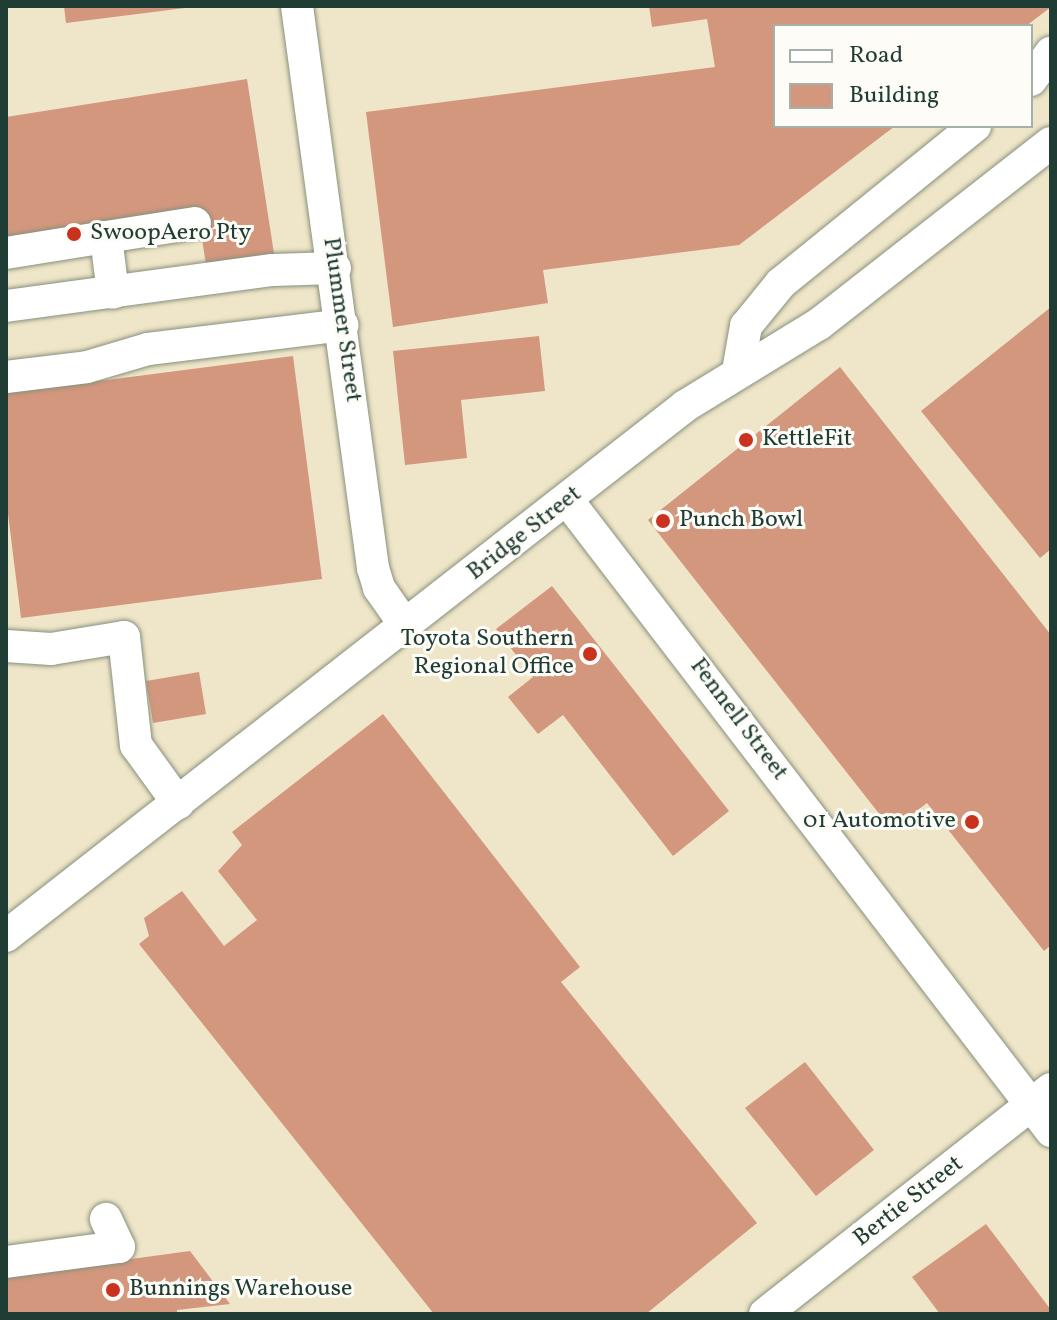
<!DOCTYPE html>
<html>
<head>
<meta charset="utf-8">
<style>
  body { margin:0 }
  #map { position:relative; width:1057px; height:1320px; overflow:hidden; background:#efe5c8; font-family:Vollkorn,serif }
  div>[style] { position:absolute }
  .building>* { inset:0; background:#d3977e }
  .roads { filter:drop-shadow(0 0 2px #87917e) drop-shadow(0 0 2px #87917e) }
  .minor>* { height:32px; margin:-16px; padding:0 16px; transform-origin:16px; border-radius:16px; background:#fff }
  .dots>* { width:22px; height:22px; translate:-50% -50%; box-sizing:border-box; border:4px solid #fdfcf7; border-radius:50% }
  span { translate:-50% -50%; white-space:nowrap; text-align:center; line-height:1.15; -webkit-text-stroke:6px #fdfcf7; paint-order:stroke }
  .poi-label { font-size:24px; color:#1f3d34 }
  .left { translate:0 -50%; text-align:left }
  .right { translate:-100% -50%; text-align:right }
  .street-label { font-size:24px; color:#1f3d34 }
  .frame { position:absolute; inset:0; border:8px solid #1f3d34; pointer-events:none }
  .legend { position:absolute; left:773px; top:24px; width:260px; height:104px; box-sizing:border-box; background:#fdfcf7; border:2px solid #a4b0a9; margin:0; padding:10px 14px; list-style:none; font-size:24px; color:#1f3d34 }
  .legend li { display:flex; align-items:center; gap:16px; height:40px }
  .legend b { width:40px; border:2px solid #a4b0a9 }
</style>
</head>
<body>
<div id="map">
  <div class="building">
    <i style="clip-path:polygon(64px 6px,184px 6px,185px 8px,66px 23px)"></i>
    <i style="clip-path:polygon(649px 6px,1051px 7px,1026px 26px,775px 26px,775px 126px,895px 126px,739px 245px,543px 270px,548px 303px,393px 327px,366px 112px,715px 67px,707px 19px,652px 27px)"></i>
    <i style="clip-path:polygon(247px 79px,275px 260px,207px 271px,197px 207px,6px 237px,6px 117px)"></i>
    <i style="clip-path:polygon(1051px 307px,1051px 549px,1040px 558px,921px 411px)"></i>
    <i style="clip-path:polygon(539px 336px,545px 391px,461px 400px,467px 458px,405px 465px,393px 351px)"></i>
    <i style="clip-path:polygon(293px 356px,322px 579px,21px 618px,6px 498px,6px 393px)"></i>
    <i style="clip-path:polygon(840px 367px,1051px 635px,1051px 945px,1044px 951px,927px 803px,892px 830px,648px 520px)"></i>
    <i style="clip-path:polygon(552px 586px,729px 811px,673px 856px,563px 715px,538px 734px,508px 697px,533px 677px,496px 629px)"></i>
    <i style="clip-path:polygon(199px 672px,206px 714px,153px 723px,146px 681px)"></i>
    <i style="clip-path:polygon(383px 714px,580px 967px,561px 982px,757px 1223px,646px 1314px,434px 1314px,139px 944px,149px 936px,144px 918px,182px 891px,224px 946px,257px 920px,218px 871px,242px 845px,232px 832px)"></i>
    <i style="clip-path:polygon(805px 1062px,874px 1150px,816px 1196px,745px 1108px)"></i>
    <i style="clip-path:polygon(986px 1224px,1051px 1310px,1051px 1314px,940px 1314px,912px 1277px)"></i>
    <i style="clip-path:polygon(190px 1251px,230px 1304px,177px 1310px,177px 1314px,6px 1314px,6px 1276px)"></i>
  </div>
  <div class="roads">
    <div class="minor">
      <i style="left:297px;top:6px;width:567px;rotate:82.3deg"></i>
      <i style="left:373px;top:568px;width:21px;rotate:73deg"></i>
      <i style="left:379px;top:588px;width:45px;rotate:54.9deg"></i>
      <i style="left:1031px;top:80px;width:34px;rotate:-54deg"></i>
      <i style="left:106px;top:237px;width:90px;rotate:-8.9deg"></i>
      <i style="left:6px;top:253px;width:101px;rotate:-9.1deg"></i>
      <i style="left:106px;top:237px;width:56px;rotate:82.9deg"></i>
      <i style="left:6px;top:306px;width:269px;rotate:-7.7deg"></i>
      <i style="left:273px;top:270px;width:62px;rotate:-1.8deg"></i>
      <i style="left:738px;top:371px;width:46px;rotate:-79.9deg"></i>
      <i style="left:746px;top:326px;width:55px;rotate:-50.9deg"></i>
      <i style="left:781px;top:283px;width:250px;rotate:-39deg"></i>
      <i style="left:6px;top:377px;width:82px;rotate:-7deg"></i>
      <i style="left:87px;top:367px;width:64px;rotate:-16.4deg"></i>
      <i style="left:148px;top:349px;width:196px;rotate:-7deg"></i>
      <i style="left:568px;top:501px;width:794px;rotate:52.52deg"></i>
      <i style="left:6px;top:646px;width:45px;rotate:3.8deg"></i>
      <i style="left:51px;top:649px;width:74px;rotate:-9.3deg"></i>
      <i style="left:124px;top:637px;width:109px;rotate:83.7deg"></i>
      <i style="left:136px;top:745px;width:72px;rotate:54.1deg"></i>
      <i style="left:6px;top:936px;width:861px;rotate:-37.97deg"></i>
      <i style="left:685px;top:406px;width:157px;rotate:-31.5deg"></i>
      <i style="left:819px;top:324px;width:294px;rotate:-38deg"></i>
      <i style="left:6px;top:1262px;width:114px;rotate:-7.6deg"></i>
      <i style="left:119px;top:1247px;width:31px;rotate:-115deg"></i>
      <i style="left:765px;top:1314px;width:364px;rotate:-38.2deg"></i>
    </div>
  </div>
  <div class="dots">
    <i style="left:74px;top:234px;background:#c8321e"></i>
    <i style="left:746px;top:440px;background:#c8321e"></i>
    <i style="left:663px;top:521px;background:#c8321e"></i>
    <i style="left:590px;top:654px;background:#c8321e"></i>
    <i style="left:972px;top:822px;background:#c8321e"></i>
    <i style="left:113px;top:1290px;background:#c8321e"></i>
  </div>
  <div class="poi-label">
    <span class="left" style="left:90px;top:234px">SwoopAero Pty</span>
    <span class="left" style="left:762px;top:440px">KettleFit</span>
    <span class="left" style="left:679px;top:521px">Punch Bowl</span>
    <span class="right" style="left:574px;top:654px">Toyota Southern<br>Regional Office</span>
    <span class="right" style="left:956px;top:822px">01 Automotive</span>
    <span class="left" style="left:129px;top:1290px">Bunnings Warehouse</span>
  </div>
  <div class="street-label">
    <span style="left:341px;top:320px;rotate:82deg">Plummer Street</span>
    <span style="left:525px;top:534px;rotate:-38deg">Bridge Street</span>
    <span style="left:738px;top:720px;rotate:53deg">Fennell Street</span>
    <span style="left:909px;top:1202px;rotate:-38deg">Bertie Street</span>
  </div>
  <div class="frame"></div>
  <ul class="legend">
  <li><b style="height:10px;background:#fff"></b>Road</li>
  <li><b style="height:22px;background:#d3977e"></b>Building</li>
  </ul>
</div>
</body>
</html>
